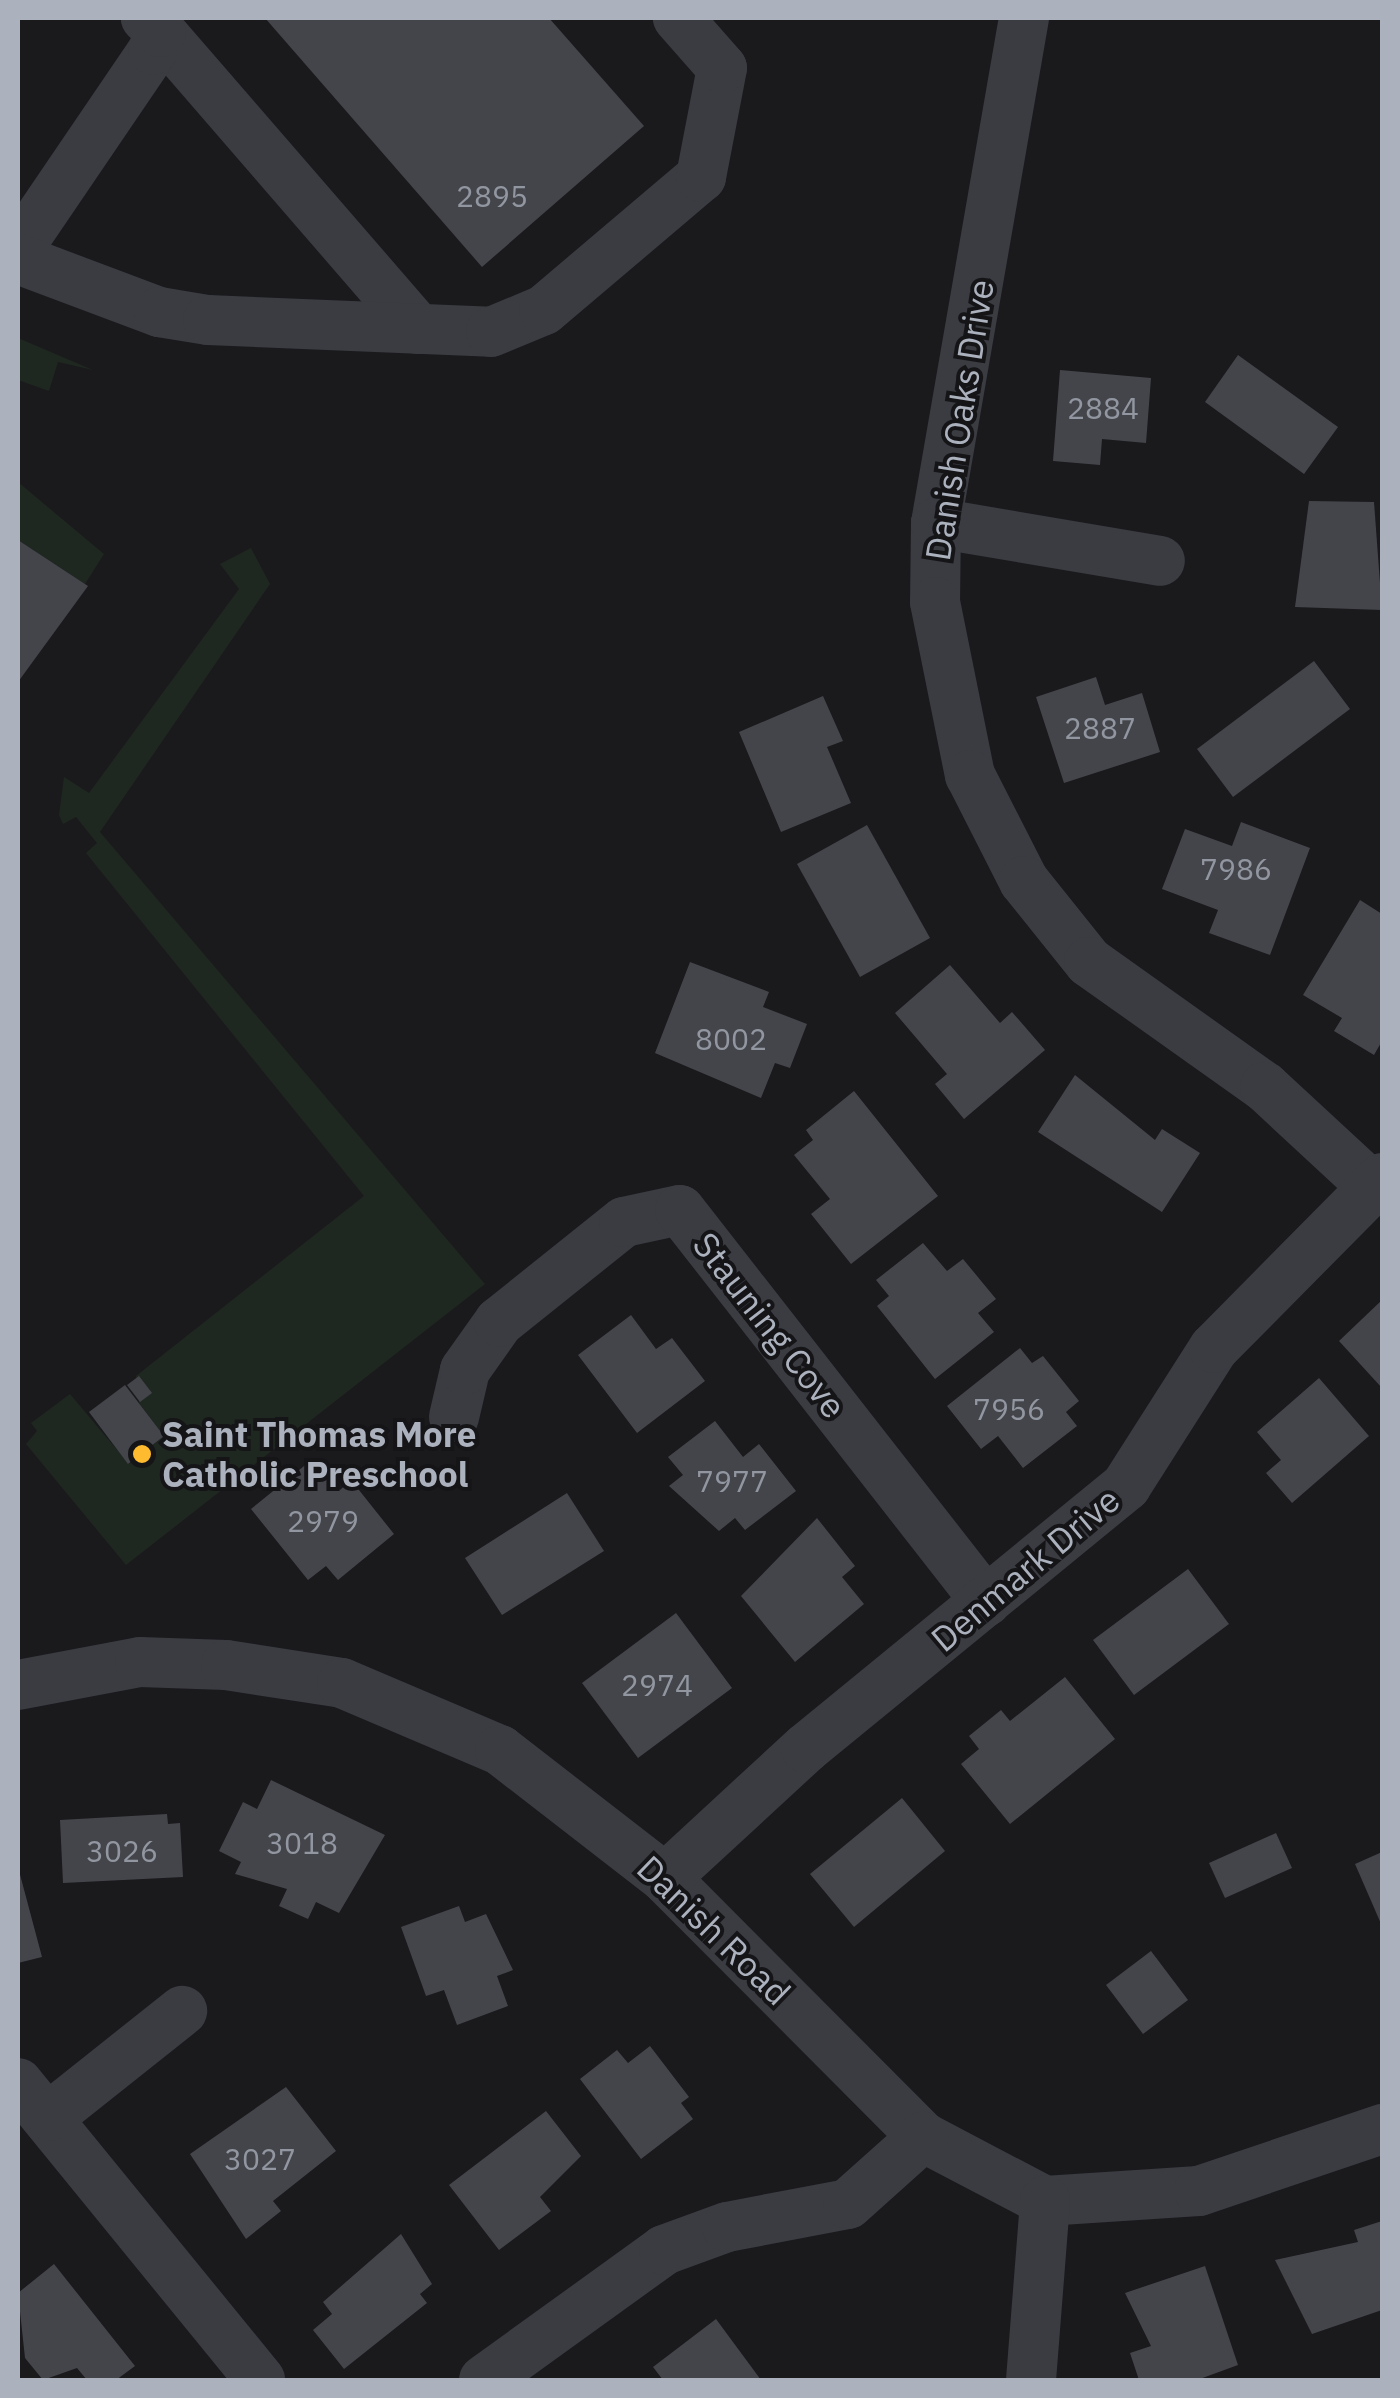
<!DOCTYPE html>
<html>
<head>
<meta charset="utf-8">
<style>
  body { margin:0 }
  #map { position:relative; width:1400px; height:2398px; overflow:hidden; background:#1a1a1d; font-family:"IBM Plex Sans",sans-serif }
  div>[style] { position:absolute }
  .green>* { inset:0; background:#1f2820 }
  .building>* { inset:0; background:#44454a }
  .minor>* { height:50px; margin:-25px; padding:0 25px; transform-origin:25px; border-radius:25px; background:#3a3c42 }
  .dots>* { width:28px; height:28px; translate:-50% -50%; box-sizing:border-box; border:5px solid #151518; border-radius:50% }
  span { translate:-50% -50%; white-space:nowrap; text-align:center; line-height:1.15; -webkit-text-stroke:8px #151518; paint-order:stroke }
  .number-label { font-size:30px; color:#9196a0 }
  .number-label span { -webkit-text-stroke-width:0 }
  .street-label { font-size:35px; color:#abb1bd }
  .poi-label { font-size:35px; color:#abb1bd; font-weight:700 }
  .left { translate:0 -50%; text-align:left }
  .frame { position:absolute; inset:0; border:20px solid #abb1bd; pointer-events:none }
</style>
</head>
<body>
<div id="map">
  <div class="green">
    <i style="clip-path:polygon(18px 338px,93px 370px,58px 362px,49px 391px,18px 380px)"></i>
    <i style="clip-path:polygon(18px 482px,104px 554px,85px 584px,18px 540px)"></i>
    <i style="clip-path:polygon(251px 548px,270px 584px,100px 832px,485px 1284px,126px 1565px,26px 1444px,37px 1431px,31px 1423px,70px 1394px,129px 1464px,164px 1436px,139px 1403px,136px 1376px,364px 1196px,86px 853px,97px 843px,76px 817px,63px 824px,59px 815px,64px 777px,89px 793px,239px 589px,220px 564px)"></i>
  </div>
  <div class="building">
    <i style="clip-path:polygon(265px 18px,549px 18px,644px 126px,482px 267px)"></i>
    <i style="clip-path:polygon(1238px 355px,1338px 427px,1304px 474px,1205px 402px)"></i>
    <i style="clip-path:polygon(1060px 370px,1151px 378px,1146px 443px,1102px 439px,1100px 465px,1053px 461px)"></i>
    <i style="clip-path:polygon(1309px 501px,1374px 502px,1382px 610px,1295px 607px)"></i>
    <i style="clip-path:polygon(18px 540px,88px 586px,18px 682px)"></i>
    <i style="clip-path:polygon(1314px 661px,1350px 709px,1233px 797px,1197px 749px)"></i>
    <i style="clip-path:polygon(1096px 677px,1105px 705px,1142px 693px,1160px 752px,1064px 783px,1036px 697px)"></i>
    <i style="clip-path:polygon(823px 696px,843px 741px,827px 747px,851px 803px,781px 832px,739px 732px)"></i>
    <i style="clip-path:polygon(1241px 822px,1310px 848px,1270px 955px,1209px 933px,1218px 910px,1162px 889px,1185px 829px,1232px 846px)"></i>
    <i style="clip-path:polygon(867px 825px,930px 938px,860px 977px,797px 864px)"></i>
    <i style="clip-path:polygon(1360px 900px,1382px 914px,1382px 1041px,1374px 1055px,1334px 1031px,1342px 1018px,1303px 995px)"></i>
    <i style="clip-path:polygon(690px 962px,769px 992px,763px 1007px,807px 1024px,790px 1068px,775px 1063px,761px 1098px,655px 1053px)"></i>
    <i style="clip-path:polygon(950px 965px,1000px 1023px,1012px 1012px,1045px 1050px,964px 1119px,935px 1084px,947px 1074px,895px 1013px)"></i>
    <i style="clip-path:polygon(1075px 1075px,1155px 1140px,1162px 1129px,1200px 1153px,1162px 1212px,1038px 1132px)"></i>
    <i style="clip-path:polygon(854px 1091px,938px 1196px,851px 1264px,811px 1214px,830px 1199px,794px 1155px,813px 1140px,806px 1130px)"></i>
    <i style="clip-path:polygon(923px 1243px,947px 1271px,963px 1259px,996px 1299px,978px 1313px,994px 1332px,935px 1379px,877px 1306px,889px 1296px,876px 1280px)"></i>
    <i style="clip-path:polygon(1382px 1300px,1382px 1388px,1339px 1341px)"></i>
    <i style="clip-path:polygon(631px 1315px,656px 1349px,672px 1338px,705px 1381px,637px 1433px,578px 1355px)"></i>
    <i style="clip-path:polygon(1020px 1348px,1032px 1363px,1043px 1356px,1079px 1401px,1066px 1412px,1077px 1426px,1023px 1468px,998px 1436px,981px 1449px,947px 1406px)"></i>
    <i style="clip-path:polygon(139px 1376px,152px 1393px,140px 1402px,127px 1385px)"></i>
    <i style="clip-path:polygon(1319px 1378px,1369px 1436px,1292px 1503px,1266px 1473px,1281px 1460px,1257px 1432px)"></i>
    <i style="clip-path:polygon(125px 1385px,164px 1436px,128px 1464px,89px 1412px)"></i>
    <i style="clip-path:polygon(715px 1421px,743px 1457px,759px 1444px,796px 1491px,745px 1530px,735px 1518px,719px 1531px,669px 1486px,683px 1475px,668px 1457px)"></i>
    <i style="clip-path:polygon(314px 1458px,340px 1490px,351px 1480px,394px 1534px,338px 1580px,326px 1566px,308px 1580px,251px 1509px)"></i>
    <i style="clip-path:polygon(567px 1493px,604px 1551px,502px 1615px,465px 1558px)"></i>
    <i style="clip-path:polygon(817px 1518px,855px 1566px,842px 1577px,864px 1604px,795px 1662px,741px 1596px)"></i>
    <i style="clip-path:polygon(1188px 1569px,1229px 1624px,1134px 1695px,1093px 1640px)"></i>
    <i style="clip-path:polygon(676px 1613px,732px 1688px,638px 1758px,582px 1683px)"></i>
    <i style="clip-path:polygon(1065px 1677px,1115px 1739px,1010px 1824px,961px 1764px,979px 1749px,969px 1736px,1001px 1710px,1010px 1721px)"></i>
    <i style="clip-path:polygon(271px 1780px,385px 1835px,339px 1913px,316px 1902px,308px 1919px,279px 1906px,287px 1889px,235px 1874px,241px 1862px,219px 1851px,243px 1802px,257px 1809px)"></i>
    <i style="clip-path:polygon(902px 1798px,945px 1851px,854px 1927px,810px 1874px)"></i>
    <i style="clip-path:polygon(167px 1814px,168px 1824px,180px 1823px,183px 1877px,63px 1883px,60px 1820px)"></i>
    <i style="clip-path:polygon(1276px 1833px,1292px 1868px,1225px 1898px,1209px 1863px)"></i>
    <i style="clip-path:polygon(1382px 1852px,1382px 1926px,1355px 1864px)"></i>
    <i style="clip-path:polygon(18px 1867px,42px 1957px,18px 1963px)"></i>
    <i style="clip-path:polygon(459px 1906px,465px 1922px,486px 1914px,513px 1970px,497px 1976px,508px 2006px,457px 2025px,444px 1990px,426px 1996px,401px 1927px)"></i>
    <i style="clip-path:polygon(1151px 1951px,1188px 2000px,1143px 2034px,1106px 1985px)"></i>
    <i style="clip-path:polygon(650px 2046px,689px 2097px,681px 2103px,693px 2119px,641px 2159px,580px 2079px,617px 2050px,628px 2063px)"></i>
    <i style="clip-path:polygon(286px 2087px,336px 2151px,273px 2201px,281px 2211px,246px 2239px,190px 2154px)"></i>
    <i style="clip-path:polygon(546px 2111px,581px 2156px,540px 2197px,551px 2211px,499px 2250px,449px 2185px)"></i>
    <i style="clip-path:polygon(1382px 2221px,1382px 2310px,1312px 2334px,1275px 2260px,1358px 2242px,1354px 2230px)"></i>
    <i style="clip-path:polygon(401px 2234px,432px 2284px,420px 2294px,427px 2303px,344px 2369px,313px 2330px,332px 2314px,323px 2302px)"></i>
    <i style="clip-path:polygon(54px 2264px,135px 2366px,116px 2380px,87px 2380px,77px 2368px,43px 2380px,25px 2358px,18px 2293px)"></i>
    <i style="clip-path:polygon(1205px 2266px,1238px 2365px,1197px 2380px,1139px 2380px,1130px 2353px,1151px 2346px,1125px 2293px)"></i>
    <i style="clip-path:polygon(716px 2319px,761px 2380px,663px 2380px,653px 2367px)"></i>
  </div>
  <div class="minor">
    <i style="left:1024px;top:18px;width:513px;rotate:99.88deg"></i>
    <i style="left:936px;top:523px;width:79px;rotate:90.7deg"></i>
    <i style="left:935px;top:602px;width:177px;rotate:78.6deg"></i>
    <i style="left:970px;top:775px;width:119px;rotate:63deg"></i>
    <i style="left:1024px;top:881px;width:104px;rotate:51.3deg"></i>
    <i style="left:1089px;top:962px;width:216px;rotate:35.4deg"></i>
    <i style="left:1265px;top:1087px;width:147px;rotate:42.8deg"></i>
    <i style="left:161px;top:32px;width:393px;rotate:49.1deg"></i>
    <i style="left:18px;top:249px;width:240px;rotate:-55.8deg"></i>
    <i style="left:153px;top:50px;width:20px;rotate:-66deg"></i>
    <i style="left:161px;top:32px;width:21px;rotate:-137deg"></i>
    <i style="left:18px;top:259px;width:151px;rotate:20.6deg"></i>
    <i style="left:159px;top:312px;width:50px;rotate:9.3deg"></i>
    <i style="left:208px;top:320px;width:283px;rotate:2.4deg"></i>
    <i style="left:491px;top:332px;width:57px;rotate:-22.5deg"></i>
    <i style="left:544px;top:310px;width:206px;rotate:-40.3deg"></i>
    <i style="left:701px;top:177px;width:111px;rotate:-79.1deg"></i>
    <i style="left:722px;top:68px;width:67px;rotate:-131.3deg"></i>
    <i style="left:936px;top:523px;width:227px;rotate:9.6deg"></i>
    <i style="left:454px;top:1417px;width:48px;rotate:-76.8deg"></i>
    <i style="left:465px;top:1370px;width:59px;rotate:-54.7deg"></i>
    <i style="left:499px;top:1322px;width:160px;rotate:-38.7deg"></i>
    <i style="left:624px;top:1222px;width:57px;rotate:-12.1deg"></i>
    <i style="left:680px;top:1210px;width:497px;rotate:52deg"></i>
    <i style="left:18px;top:1685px;width:124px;rotate:-10.7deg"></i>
    <i style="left:140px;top:1662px;width:86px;rotate:2deg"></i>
    <i style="left:226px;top:1665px;width:117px;rotate:8.8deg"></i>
    <i style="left:342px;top:1683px;width:172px;rotate:23deg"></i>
    <i style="left:500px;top:1750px;width:209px;rotate:37.8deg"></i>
    <i style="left:665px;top:1878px;width:366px;rotate:45.1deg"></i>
    <i style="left:923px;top:2137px;width:138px;rotate:27.7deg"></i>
    <i style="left:1045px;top:2201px;width:154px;rotate:-3.7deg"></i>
    <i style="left:1199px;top:2191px;width:193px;rotate:-18.7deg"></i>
    <i style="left:665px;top:1878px;width:192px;rotate:-42.7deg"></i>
    <i style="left:806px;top:1748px;width:414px;rotate:-39.3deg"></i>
    <i style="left:1126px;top:1486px;width:164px;rotate:-57.5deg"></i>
    <i style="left:1214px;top:1348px;width:239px;rotate:-45.3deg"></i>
    <i style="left:18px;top:2083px;width:383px;rotate:50.8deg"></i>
    <i style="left:50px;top:2116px;width:169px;rotate:-38.5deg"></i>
    <i style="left:484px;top:2380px;width:222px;rotate:-35.8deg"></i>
    <i style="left:664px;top:2250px;width:67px;rotate:-20.1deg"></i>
    <i style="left:727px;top:2227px;width:123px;rotate:-10.8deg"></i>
    <i style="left:848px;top:2204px;width:101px;rotate:-41.8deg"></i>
    <i style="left:1031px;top:2380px;width:180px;rotate:-85.5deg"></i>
  </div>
  <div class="dots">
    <i style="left:142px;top:1454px;background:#ffbb2f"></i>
  </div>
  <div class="number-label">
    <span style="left:492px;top:196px">2895</span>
    <span style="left:1103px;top:408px">2884</span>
    <span style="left:1100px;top:728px">2887</span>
    <span style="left:1236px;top:869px">7986</span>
    <span style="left:731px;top:1039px">8002</span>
    <span style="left:1009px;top:1409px">7956</span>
    <span style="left:732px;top:1481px">7977</span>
    <span style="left:323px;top:1521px">2979</span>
    <span style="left:657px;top:1685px">2974</span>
    <span style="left:302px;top:1843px">3018</span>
    <span style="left:122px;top:1851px">3026</span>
    <span style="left:260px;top:2159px">3027</span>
  </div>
  <div class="street-label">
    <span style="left:959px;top:420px;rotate:-81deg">Danish Oaks Drive</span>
    <span style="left:770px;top:1325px;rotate:52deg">Stauning Cove</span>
    <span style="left:1025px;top:1569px;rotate:-40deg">Denmark Drive</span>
    <span style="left:714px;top:1930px;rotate:44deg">Danish Road</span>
  </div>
  <div class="poi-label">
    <span class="left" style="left:162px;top:1454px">Saint Thomas More<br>Catholic Preschool</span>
  </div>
  <div class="frame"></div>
</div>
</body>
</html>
